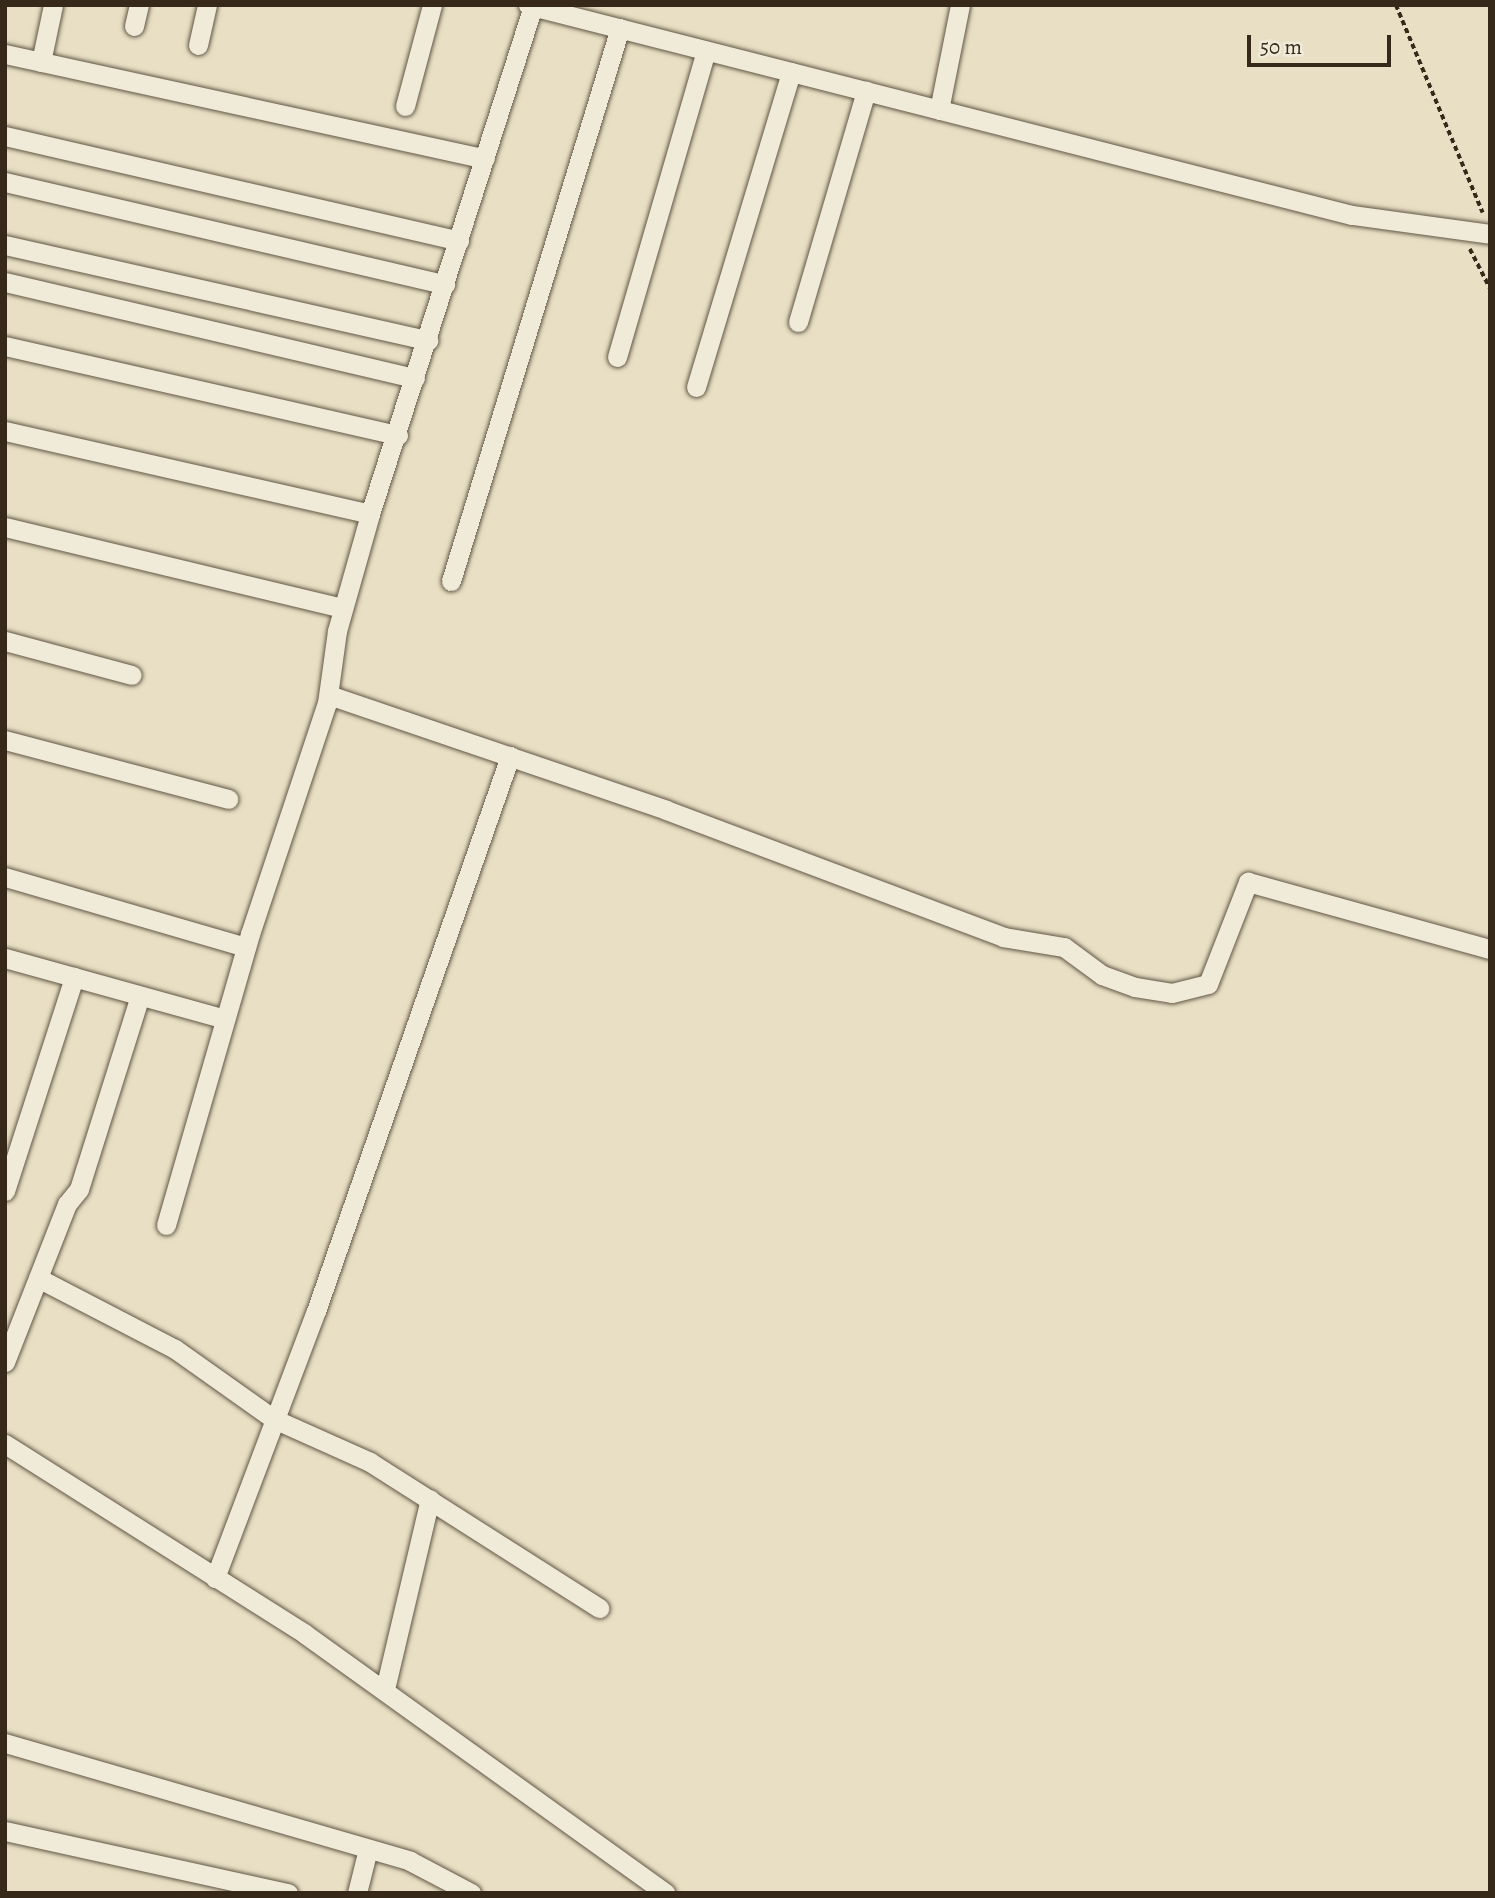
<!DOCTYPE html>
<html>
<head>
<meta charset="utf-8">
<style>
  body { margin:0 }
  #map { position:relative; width:1495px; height:1898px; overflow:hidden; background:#e8dfc4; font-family:Alegreya,serif }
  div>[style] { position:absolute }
  .path>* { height:3.5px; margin-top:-1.75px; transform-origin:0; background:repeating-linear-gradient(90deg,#362919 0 5px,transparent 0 8.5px) }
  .roads { filter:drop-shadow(0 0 2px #625644) drop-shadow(0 0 2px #625644) }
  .street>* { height:19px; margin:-9.5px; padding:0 9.5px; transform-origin:9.5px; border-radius:9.5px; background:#f0ead9 }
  span { translate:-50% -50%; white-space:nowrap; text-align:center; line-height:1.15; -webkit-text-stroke:5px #f0ead9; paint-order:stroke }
  .frame { position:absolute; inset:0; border:7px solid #362919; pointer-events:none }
  .scale { position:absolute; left:1247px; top:35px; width:144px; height:32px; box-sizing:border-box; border:4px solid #362919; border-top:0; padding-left:9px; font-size:21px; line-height:24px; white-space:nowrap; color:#362919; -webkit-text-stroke:5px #f0ead9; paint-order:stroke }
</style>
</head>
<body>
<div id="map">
  <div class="path">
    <i style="left:1396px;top:5px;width:225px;rotate:67.3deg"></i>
    <i style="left:1470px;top:249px;width:44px;rotate:62.9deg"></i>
  </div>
  <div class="roads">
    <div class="street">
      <i style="left:528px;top:5px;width:850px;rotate:14.3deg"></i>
      <i style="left:1352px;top:215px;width:139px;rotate:7.8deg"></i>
      <i style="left:134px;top:26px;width:22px;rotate:-77deg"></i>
      <i style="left:198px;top:45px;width:41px;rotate:-77.3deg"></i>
      <i style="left:5px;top:54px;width:491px;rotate:12.3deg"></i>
      <i style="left:41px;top:62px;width:58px;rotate:-78.1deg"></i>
      <i style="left:405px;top:106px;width:105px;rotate:-75deg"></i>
      <i style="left:939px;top:110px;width:107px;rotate:-78.7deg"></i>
      <i style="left:5px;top:136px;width:466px;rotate:13deg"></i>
      <i style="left:5px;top:182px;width:452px;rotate:13.1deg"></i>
      <i style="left:5px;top:245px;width:434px;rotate:12.7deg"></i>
      <i style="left:5px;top:282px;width:421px;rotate:13.2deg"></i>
      <i style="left:798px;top:322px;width:241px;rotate:-73.6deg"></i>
      <i style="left:5px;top:346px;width:403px;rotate:12.8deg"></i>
      <i style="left:617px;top:357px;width:319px;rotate:-73.8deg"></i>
      <i style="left:696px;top:387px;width:329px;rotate:-73.2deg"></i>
      <i style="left:5px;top:431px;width:374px;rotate:12.8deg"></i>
      <i style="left:5px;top:527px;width:347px;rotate:13.5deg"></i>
      <i style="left:451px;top:581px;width:578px;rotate:-73.01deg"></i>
      <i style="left:5px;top:641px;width:131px;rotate:15deg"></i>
      <i style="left:329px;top:695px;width:356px;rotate:18.8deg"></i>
      <i style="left:666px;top:810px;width:360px;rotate:20.6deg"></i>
      <i style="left:1003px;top:937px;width:62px;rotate:9.3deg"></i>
      <i style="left:1064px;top:947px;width:47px;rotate:36.4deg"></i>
      <i style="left:1102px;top:975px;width:35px;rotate:20deg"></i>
      <i style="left:1135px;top:987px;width:37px;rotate:9deg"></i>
      <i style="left:1172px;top:993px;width:37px;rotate:-14deg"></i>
      <i style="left:1208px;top:984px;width:110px;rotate:-68.6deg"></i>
      <i style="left:1248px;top:882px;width:251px;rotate:15.5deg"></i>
      <i style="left:5px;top:740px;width:231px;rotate:14.8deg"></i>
      <i style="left:5px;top:877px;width:251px;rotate:16.2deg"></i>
      <i style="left:5px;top:958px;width:228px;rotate:15.5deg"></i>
      <i style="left:5px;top:1191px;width:225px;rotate:-72.1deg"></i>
      <i style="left:166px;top:1225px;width:303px;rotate:-73.9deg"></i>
      <i style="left:250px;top:934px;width:243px;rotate:-71.6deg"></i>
      <i style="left:327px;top:703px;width:73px;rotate:-82.1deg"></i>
      <i style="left:337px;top:631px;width:122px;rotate:-74.2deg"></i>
      <i style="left:370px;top:514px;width:534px;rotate:-72.21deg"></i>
      <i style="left:38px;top:1278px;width:154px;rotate:27.4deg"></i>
      <i style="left:175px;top:1349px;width:121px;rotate:35.3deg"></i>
      <i style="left:274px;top:1419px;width:105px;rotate:24.1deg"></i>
      <i style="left:370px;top:1462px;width:272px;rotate:32.5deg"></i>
      <i style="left:5px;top:1362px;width:170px;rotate:-68.6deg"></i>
      <i style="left:67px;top:1204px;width:19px;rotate:-51deg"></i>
      <i style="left:79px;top:1189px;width:202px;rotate:-72.5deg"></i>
      <i style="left:5px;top:1444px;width:355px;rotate:32.3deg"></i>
      <i style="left:305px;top:1634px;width:444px;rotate:35.7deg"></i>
      <i style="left:215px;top:1578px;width:285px;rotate:-69.3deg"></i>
      <i style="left:316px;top:1311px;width:588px;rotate:-70.73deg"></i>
      <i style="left:385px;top:1689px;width:195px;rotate:-76.7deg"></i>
      <i style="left:5px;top:1743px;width:422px;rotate:16.2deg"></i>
      <i style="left:410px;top:1861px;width:69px;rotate:27.7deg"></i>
      <i style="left:5px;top:1831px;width:290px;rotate:12.4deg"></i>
      <i style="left:357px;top:1893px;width:45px;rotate:-76deg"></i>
    </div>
  </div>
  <div class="frame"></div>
  <div class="scale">50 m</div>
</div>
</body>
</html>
